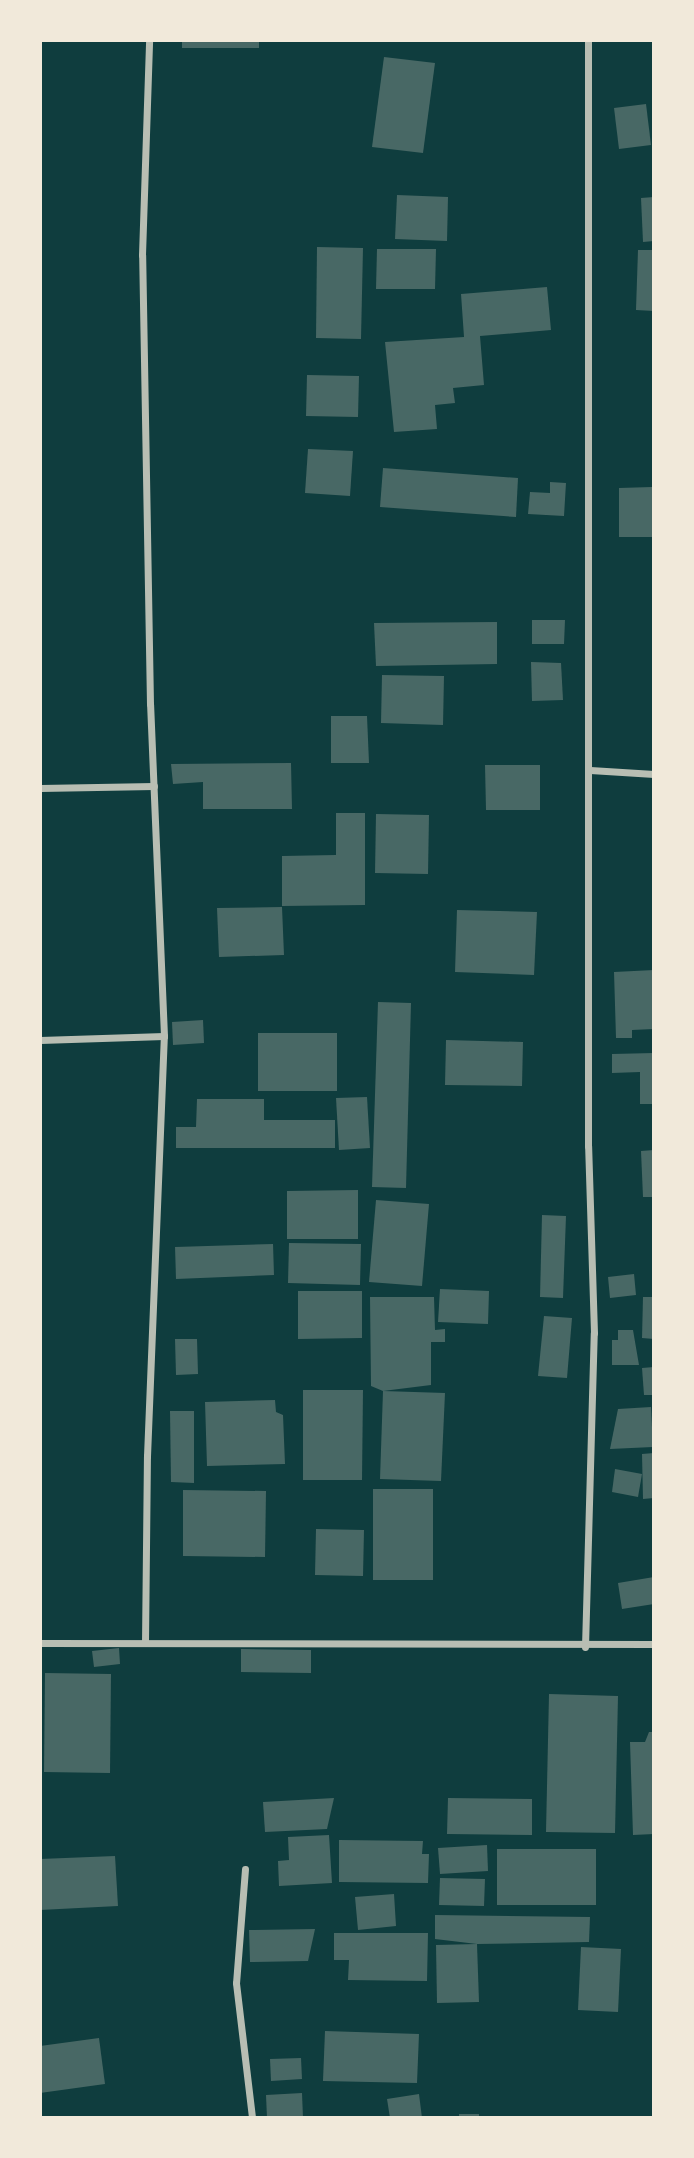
<!DOCTYPE html>
<html>
<head>
<meta charset="utf-8">
<style>
  body { margin:0 }
  #map { position:relative; width:694px; height:2158px; overflow:hidden; background:#0f3d3e; font-family:Jost,sans-serif }
  div>[style] { position:absolute }
  .building>* { inset:0; background:#486865 }
  .minor>* { height:7px; margin:-3.5px; padding:0 3.5px; transform-origin:3.5px; border-radius:3.5px; background:#b8beb3 }
  span { translate:-50% -50%; white-space:nowrap; text-align:center; line-height:1.15; -webkit-text-stroke:6px #f1e9da; paint-order:stroke }
  .frame { position:absolute; inset:0; border:42px solid #f1e9da; pointer-events:none }
</style>
</head>
<body>
<div id="map">
  <div class="building">
    <i style="clip-path:polygon(182px 40px,259px 40px,259px 48px,182px 48px)"></i>
    <i style="clip-path:polygon(384px 57px,435px 63px,423px 153px,372px 147px)"></i>
    <i style="clip-path:polygon(646px 104px,651px 145px,619px 149px,614px 108px)"></i>
    <i style="clip-path:polygon(397px 195px,448px 197px,447px 241px,395px 239px)"></i>
    <i style="clip-path:polygon(654px 197px,654px 241px,643px 242px,641px 198px)"></i>
    <i style="clip-path:polygon(317px 247px,363px 248px,361px 339px,316px 338px)"></i>
    <i style="clip-path:polygon(377px 249px,436px 249px,435px 289px,376px 289px)"></i>
    <i style="clip-path:polygon(638px 250px,654px 250px,654px 311px,636px 310px)"></i>
    <i style="clip-path:polygon(547px 287px,551px 330px,480px 336px,484px 385px,453px 388px,455px 403px,435px 405px,437px 429px,394px 432px,385px 342px,464px 337px,461px 294px)"></i>
    <i style="clip-path:polygon(307px 375px,359px 376px,358px 417px,306px 416px)"></i>
    <i style="clip-path:polygon(308px 449px,353px 451px,350px 496px,305px 493px)"></i>
    <i style="clip-path:polygon(383px 468px,518px 478px,516px 517px,380px 507px)"></i>
    <i style="clip-path:polygon(550px 482px,566px 483px,564px 516px,528px 514px,530px 492px,550px 493px)"></i>
    <i style="clip-path:polygon(652px 487px,654px 537px,619px 537px,619px 488px)"></i>
    <i style="clip-path:polygon(532px 620px,565px 620px,564px 644px,532px 644px)"></i>
    <i style="clip-path:polygon(497px 622px,497px 664px,376px 666px,374px 623px)"></i>
    <i style="clip-path:polygon(531px 662px,561px 663px,563px 700px,532px 701px)"></i>
    <i style="clip-path:polygon(382px 675px,444px 676px,443px 725px,381px 723px)"></i>
    <i style="clip-path:polygon(331px 716px,367px 716px,369px 763px,331px 763px)"></i>
    <i style="clip-path:polygon(291px 763px,292px 809px,203px 809px,203px 782px,173px 784px,171px 764px)"></i>
    <i style="clip-path:polygon(485px 765px,540px 765px,540px 810px,486px 810px)"></i>
    <i style="clip-path:polygon(336px 813px,365px 813px,365px 905px,282px 906px,282px 856px,336px 855px)"></i>
    <i style="clip-path:polygon(376px 814px,429px 815px,428px 874px,375px 873px)"></i>
    <i style="clip-path:polygon(282px 907px,284px 955px,219px 957px,217px 908px)"></i>
    <i style="clip-path:polygon(457px 910px,537px 912px,534px 975px,455px 972px)"></i>
    <i style="clip-path:polygon(654px 970px,654px 1029px,632px 1030px,632px 1038px,616px 1038px,614px 972px)"></i>
    <i style="clip-path:polygon(378px 1002px,411px 1003px,406px 1188px,372px 1187px)"></i>
    <i style="clip-path:polygon(203px 1020px,204px 1043px,173px 1045px,172px 1022px)"></i>
    <i style="clip-path:polygon(258px 1033px,337px 1033px,337px 1091px,258px 1091px)"></i>
    <i style="clip-path:polygon(446px 1040px,523px 1042px,522px 1086px,445px 1085px)"></i>
    <i style="clip-path:polygon(654px 1053px,654px 1104px,640px 1104px,640px 1072px,612px 1073px,612px 1054px)"></i>
    <i style="clip-path:polygon(367px 1097px,370px 1148px,339px 1150px,336px 1098px)"></i>
    <i style="clip-path:polygon(197px 1099px,264px 1099px,264px 1120px,335px 1120px,335px 1148px,176px 1148px,176px 1127px,196px 1127px)"></i>
    <i style="clip-path:polygon(654px 1150px,654px 1197px,643px 1197px,641px 1151px)"></i>
    <i style="clip-path:polygon(358px 1190px,358px 1239px,287px 1239px,287px 1191px)"></i>
    <i style="clip-path:polygon(376px 1200px,429px 1204px,422px 1286px,369px 1282px)"></i>
    <i style="clip-path:polygon(542px 1215px,566px 1216px,563px 1298px,540px 1297px)"></i>
    <i style="clip-path:polygon(289px 1243px,361px 1244px,360px 1285px,288px 1283px)"></i>
    <i style="clip-path:polygon(273px 1244px,274px 1275px,176px 1279px,175px 1247px)"></i>
    <i style="clip-path:polygon(634px 1274px,636px 1295px,610px 1298px,608px 1277px)"></i>
    <i style="clip-path:polygon(440px 1289px,489px 1291px,488px 1324px,438px 1322px)"></i>
    <i style="clip-path:polygon(298px 1291px,362px 1291px,362px 1338px,298px 1339px)"></i>
    <i style="clip-path:polygon(370px 1297px,434px 1297px,435px 1330px,445px 1329px,445px 1342px,431px 1342px,431px 1385px,383px 1391px,371px 1386px)"></i>
    <i style="clip-path:polygon(643px 1297px,654px 1297px,654px 1339px,642px 1338px)"></i>
    <i style="clip-path:polygon(544px 1316px,572px 1318px,567px 1378px,538px 1376px)"></i>
    <i style="clip-path:polygon(618px 1330px,633px 1330px,639px 1365px,612px 1365px,612px 1340px,618px 1340px)"></i>
    <i style="clip-path:polygon(175px 1339px,197px 1339px,198px 1374px,176px 1375px)"></i>
    <i style="clip-path:polygon(654px 1367px,654px 1395px,644px 1395px,642px 1368px)"></i>
    <i style="clip-path:polygon(303px 1390px,363px 1390px,362px 1480px,303px 1480px)"></i>
    <i style="clip-path:polygon(383px 1391px,445px 1393px,441px 1481px,380px 1479px)"></i>
    <i style="clip-path:polygon(275px 1400px,276px 1412px,283px 1415px,285px 1464px,207px 1466px,205px 1402px)"></i>
    <i style="clip-path:polygon(651px 1407px,653px 1447px,610px 1449px,618px 1409px)"></i>
    <i style="clip-path:polygon(170px 1411px,194px 1411px,194px 1483px,171px 1482px)"></i>
    <i style="clip-path:polygon(654px 1453px,654px 1498px,643px 1499px,642px 1454px)"></i>
    <i style="clip-path:polygon(615px 1469px,642px 1474px,638px 1497px,612px 1492px)"></i>
    <i style="clip-path:polygon(373px 1489px,433px 1489px,433px 1580px,373px 1580px)"></i>
    <i style="clip-path:polygon(183px 1490px,266px 1491px,265px 1557px,183px 1556px)"></i>
    <i style="clip-path:polygon(316px 1529px,364px 1530px,363px 1576px,315px 1575px)"></i>
    <i style="clip-path:polygon(654px 1577px,654px 1604px,622px 1609px,618px 1583px)"></i>
    <i style="clip-path:polygon(119px 1648px,120px 1664px,94px 1667px,92px 1651px)"></i>
    <i style="clip-path:polygon(241px 1649px,311px 1650px,311px 1673px,241px 1672px)"></i>
    <i style="clip-path:polygon(45px 1673px,111px 1674px,110px 1773px,44px 1772px)"></i>
    <i style="clip-path:polygon(549px 1694px,618px 1696px,615px 1833px,546px 1832px)"></i>
    <i style="clip-path:polygon(649px 1732px,654px 1732px,654px 1834px,633px 1835px,630px 1742px,645px 1742px)"></i>
    <i style="clip-path:polygon(334px 1798px,327px 1829px,265px 1832px,263px 1802px)"></i>
    <i style="clip-path:polygon(448px 1798px,532px 1799px,532px 1835px,447px 1834px)"></i>
    <i style="clip-path:polygon(329px 1835px,332px 1883px,279px 1886px,278px 1861px,289px 1860px,288px 1837px)"></i>
    <i style="clip-path:polygon(339px 1840px,423px 1841px,422px 1854px,429px 1854px,428px 1883px,339px 1882px)"></i>
    <i style="clip-path:polygon(487px 1845px,488px 1871px,440px 1874px,438px 1848px)"></i>
    <i style="clip-path:polygon(497px 1849px,596px 1849px,596px 1905px,497px 1905px)"></i>
    <i style="clip-path:polygon(115px 1856px,118px 1906px,40px 1910px,40px 1859px)"></i>
    <i style="clip-path:polygon(440px 1878px,485px 1879px,484px 1906px,439px 1905px)"></i>
    <i style="clip-path:polygon(394px 1894px,396px 1926px,358px 1930px,355px 1897px)"></i>
    <i style="clip-path:polygon(435px 1915px,590px 1917px,589px 1942px,477px 1944px,435px 1939px)"></i>
    <i style="clip-path:polygon(315px 1929px,308px 1961px,250px 1962px,249px 1930px)"></i>
    <i style="clip-path:polygon(334px 1933px,428px 1933px,427px 1981px,348px 1980px,349px 1960px,334px 1960px)"></i>
    <i style="clip-path:polygon(477px 1944px,479px 2002px,437px 2003px,436px 1945px)"></i>
    <i style="clip-path:polygon(581px 1947px,621px 1949px,618px 2012px,578px 2010px)"></i>
    <i style="clip-path:polygon(325px 2031px,419px 2034px,417px 2083px,323px 2081px)"></i>
    <i style="clip-path:polygon(99px 2038px,105px 2084px,40px 2093px,40px 2046px)"></i>
    <i style="clip-path:polygon(301px 2058px,302px 2079px,271px 2081px,270px 2059px)"></i>
    <i style="clip-path:polygon(302px 2093px,303px 2118px,267px 2118px,266px 2095px)"></i>
    <i style="clip-path:polygon(419px 2094px,422px 2118px,390px 2118px,387px 2099px)"></i>
    <i style="clip-path:polygon(459px 2114px,479px 2114px,479px 2118px,459px 2118px)"></i>
  </div>
  <div class="minor">
    <i style="left:590px;top:770px;width:64px;rotate:3.6deg"></i>
    <i style="left:40px;top:788px;width:114px;rotate:-1deg"></i>
    <i style="left:40px;top:1040px;width:124px;rotate:-1.8deg"></i>
    <i style="left:40px;top:1643px;width:614px;rotate:0.09deg"></i>
    <i style="left:145px;top:1643px;width:187px;rotate:-89.4deg"></i>
    <i style="left:147px;top:1456px;width:420px;rotate:-87.7deg"></i>
    <i style="left:164px;top:1036px;width:332px;rotate:-92.4deg"></i>
    <i style="left:150px;top:704px;width:449px;rotate:-91deg"></i>
    <i style="left:142px;top:255px;width:215px;rotate:-88.1deg"></i>
    <i style="left:585px;top:1647px;width:314px;rotate:-88.4deg"></i>
    <i style="left:594px;top:1333px;width:187px;rotate:-91.8deg"></i>
    <i style="left:588px;top:1146px;width:1106px;rotate:-90deg"></i>
    <i style="left:245px;top:1869px;width:114px;rotate:94.5deg"></i>
    <i style="left:236px;top:1983px;width:136px;rotate:83.2deg"></i>
  </div>
  <div class="frame"></div>
</div>
</body>
</html>
